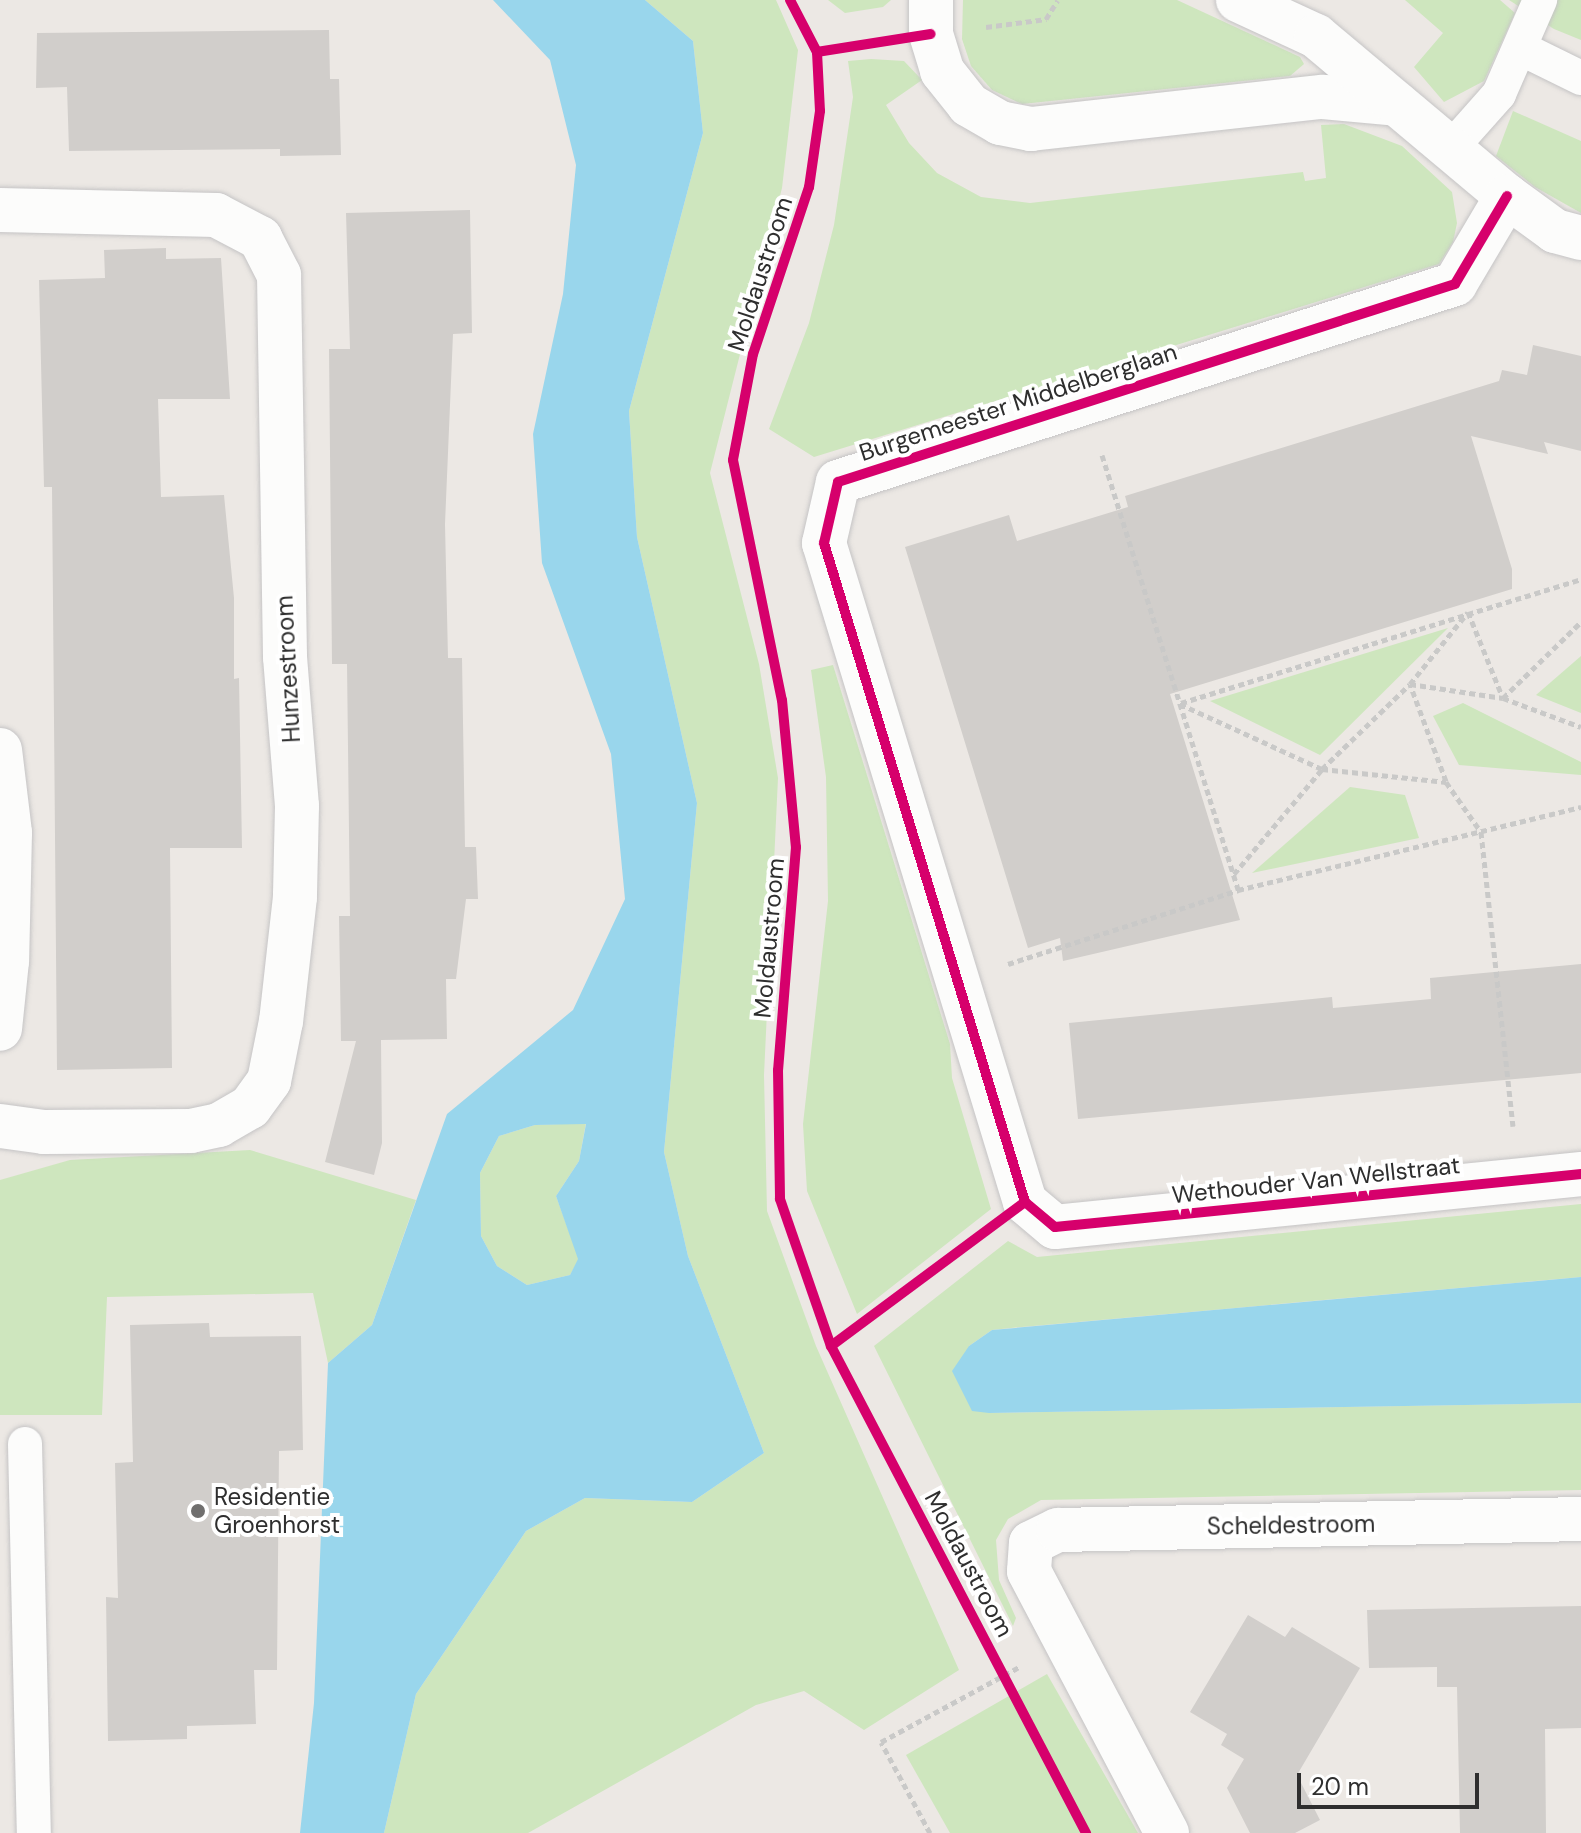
<!DOCTYPE html>
<html>
<head>
<meta charset="utf-8">
<style>
  body { margin:0 }
  #map { position:relative; width:1581px; height:1833px; overflow:hidden; background:#ece8e4; font-family:"DM Sans",sans-serif }
  div>[style] { position:absolute }
  .green>* { inset:0; background:#cee6be }
  .water>* { inset:0; background:#99d6ec }
  .building>* { inset:0; background:#d1cecb }
  .path>* { height:5px; margin-top:-2.5px; transform-origin:0; background:repeating-linear-gradient(90deg,#c9c9c8 0 6px,transparent 0 10px) }
  .roads { filter:drop-shadow(0 0 2px #c5c4c5) drop-shadow(0 0 2px #c5c4c5) }
  .service>* { height:34px; margin:-17px; padding:0 17px; transform-origin:17px; border-radius:17px; background:#fcfcfb }
  .minor>* { height:44px; margin:-22px; padding:0 22px; transform-origin:22px; border-radius:22px; background:#fcfcfb }
  .cycleway>* { height:10px; margin:-5px; padding:0 5px; transform-origin:5px; border-radius:5px; background:#d6006c }
  .dots>* { width:22px; height:22px; translate:-50% -50%; box-sizing:border-box; border:4px solid #fff; border-radius:50% }
  span { translate:-50% -50%; white-space:nowrap; text-align:center; line-height:1.15; -webkit-text-stroke:8px #fff; paint-order:stroke }
  .street-label { font-size:24px; color:#2e2e2e }
  .poi-label { font-size:24px; color:#2e2e2e }
  .left { translate:0 -50%; text-align:left }
  .scale { position:absolute; left:1297px; top:1773px; width:182px; height:36px; box-sizing:border-box; border:4px solid #2e2e2e; border-top:0; padding-left:10px; font-size:24px; line-height:28px; white-space:nowrap; color:#2e2e2e; -webkit-text-stroke:6px #fff; paint-order:stroke }
</style>
</head>
<body>
<div id="map">
  <div class="green">
    <i style="clip-path:polygon(645px 0,776px 0,798px 50px,782px 188px,710px 473px,759px 664px,778px 778px,764px 1075px,767px 1211px,816px 1346px,959px 1670px,864px 1730px,804px 1691px,756px 1705px,528px 1833px,384px 1833px,416px 1694px,526px 1531px,585px 1498px,692px 1502px,764px 1453px,688px 1256px,664px 1152px,697px 803px,637px 537px,629px 411px,703px 133px,693px 41px)"></i>
    <i style="clip-path:polygon(828px 0,891px 0,883px 7px,845px 13px)"></i>
    <i style="clip-path:polygon(963px 0,1177px 0,1300px 57px,1304px 64px,1290px 76px,1022px 104px,992px 90px,971px 66px,962px 39px)"></i>
    <i style="clip-path:polygon(1405px 0,1500px 0,1515px 13px,1484px 81px,1444px 102px,1414px 67px,1443px 33px)"></i>
    <i style="clip-path:polygon(1509px 0,1581px 0,1581px 40px,1554px 29px)"></i>
    <i style="clip-path:polygon(871px 59px,904px 61px,922px 80px,886px 105px,909px 143px,937px 173px,981px 197px,1030px 203px,1303px 172px,1305px 181px,1326px 178px,1321px 125px,1344px 124px,1402px 146px,1452px 192px,1457px 223px,1453px 242px,1439px 264px,814px 457px,769px 429px,809px 323px,834px 225px,853px 97px,848px 61px)"></i>
    <i style="clip-path:polygon(1513px 111px,1581px 141px,1581px 213px,1535px 187px,1496px 156px)"></i>
    <i style="clip-path:polygon(1448px 628px,1320px 755px,1210px 701px)"></i>
    <i style="clip-path:polygon(1581px 656px,1581px 713px,1536px 695px)"></i>
    <i style="clip-path:polygon(833px 665px,950px 1044px,952px 1078px,991px 1209px,857px 1314px,807px 1191px,803px 1124px,828px 901px,826px 777px,811px 670px)"></i>
    <i style="clip-path:polygon(1463px 703px,1581px 762px,1581px 775px,1459px 765px,1433px 716px)"></i>
    <i style="clip-path:polygon(1350px 787px,1405px 795px,1419px 838px,1252px 873px)"></i>
    <i style="clip-path:polygon(586px 1123px,579px 1161px,556px 1196px,579px 1259px,570px 1275px,527px 1285px,497px 1266px,481px 1236px,480px 1173px,499px 1136px,535px 1125px)"></i>
    <i style="clip-path:polygon(250px 1150px,416px 1200px,372px 1325px,328px 1363px,313px 1293px,107px 1297px,102px 1415px,0 1415px,0 1180px,70px 1160px)"></i>
    <i style="clip-path:polygon(1581px 1204px,1581px 1277px,1011px 1328px,992px 1330px,969px 1346px,989px 1413px,1581px 1403px,1581px 1490px,1041px 1500px,1008px 1519px,996px 1540px,999px 1580px,1016px 1618px,1013px 1626px,874px 1346px,1008px 1241px,1037px 1257px)"></i>
    <i style="clip-path:polygon(1047px 1674px,1138px 1833px,950px 1833px,906px 1755px)"></i>
  </div>
  <div class="water">
    <i style="clip-path:polygon(evenodd,493px 0,645px 0,693px 41px,703px 133px,629px 411px,637px 537px,697px 803px,664px 1152px,688px 1256px,764px 1453px,692px 1502px,585px 1498px,526px 1531px,416px 1694px,384px 1833px,300px 1833px,314px 1703px,328px 1363px,372px 1325px,447px 1114px,573px 1010px,625px 899px,611px 754px,542px 563px,533px 434px,563px 294px,576px 165px,550px 60px,493px 0,586px 1124px,579px 1161px,556px 1196px,578px 1259px,570px 1275px,527px 1285px,497px 1266px,481px 1236px,480px 1173px,499px 1136px,535px 1125px,586px 1124px)"></i>
    <i style="clip-path:polygon(1581px 1277px,1581px 1403px,989px 1413px,972px 1411px,952px 1371px,969px 1346px,992px 1330px)"></i>
  </div>
  <div class="building">
    <i style="clip-path:polygon(329px 30px,330px 79px,339px 79px,341px 155px,280px 156px,280px 149px,69px 151px,67px 87px,36px 88px,37px 33px)"></i>
    <i style="clip-path:polygon(470px 210px,472px 333px,453px 334px,445px 524px,448px 658px,462px 658px,465px 847px,476px 847px,478px 899px,466px 899px,456px 979px,446px 979px,447px 1039px,381px 1040px,382px 1143px,374px 1175px,325px 1162px,356px 1041px,341px 1041px,339px 916px,350px 916px,347px 664px,332px 664px,329px 349px,350px 349px,346px 213px)"></i>
    <i style="clip-path:polygon(166px 248px,166px 259px,221px 258px,230px 399px,158px 399px,161px 497px,224px 495px,234px 598px,234px 679px,239px 678px,242px 848px,170px 848px,172px 1068px,57px 1070px,52px 487px,44px 487px,39px 280px,105px 278px,104px 250px)"></i>
    <i style="clip-path:polygon(1533px 345px,1581px 356px,1581px 451px,1544px 442px,1548px 454px,1471px 436px,1512px 569px,1512px 589px,1170px 694px,1240px 920px,1063px 961px,1060px 938px,1028px 948px,905px 547px,1009px 515px,1017px 541px,1128px 507px,1125px 496px,1499px 381px,1502px 370px,1527px 375px)"></i>
    <i style="clip-path:polygon(1581px 964px,1581px 1073px,1078px 1119px,1069px 1023px,1332px 997px,1333px 1008px,1431px 999px,1430px 978px)"></i>
    <i style="clip-path:polygon(209px 1323px,210px 1337px,301px 1336px,303px 1450px,279px 1451px,277px 1670px,254px 1670px,256px 1724px,187px 1726px,187px 1739px,108px 1741px,106px 1597px,118px 1598px,115px 1463px,133px 1462px,130px 1325px)"></i>
    <i style="clip-path:polygon(1581px 1606px,1581px 1728px,1545px 1729px,1546px 1833px,1460px 1833px,1457px 1687px,1437px 1687px,1437px 1667px,1369px 1668px,1367px 1610px)"></i>
    <i style="clip-path:polygon(1248px 1615px,1285px 1637px,1292px 1627px,1360px 1668px,1297px 1775px,1320px 1820px,1295px 1833px,1250px 1833px,1227px 1788px,1244px 1759px,1221px 1745px,1227px 1734px,1190px 1712px)"></i>
  </div>
  <div class="path">
    <i style="left:986px;top:27px;width:61px;rotate:-7.6deg"></i>
    <i style="left:1046px;top:19px;width:22px;rotate:-58deg"></i>
    <i style="left:1102px;top:455px;width:456px;rotate:72.6deg"></i>
    <i style="left:1181px;top:703px;width:419px;rotate:-17.2deg"></i>
    <i style="left:1180px;top:704px;width:156px;rotate:24.6deg"></i>
    <i style="left:1322px;top:769px;width:125px;rotate:6deg"></i>
    <i style="left:1446px;top:782px;width:61px;rotate:55deg"></i>
    <i style="left:1481px;top:832px;width:296px;rotate:83.8deg"></i>
    <i style="left:1446px;top:781px;width:103px;rotate:-110.4deg"></i>
    <i style="left:1410px;top:684px;width:92px;rotate:-51.1deg"></i>
    <i style="left:1468px;top:612px;width:93px;rotate:67.9deg"></i>
    <i style="left:1503px;top:698px;width:109px;rotate:-44.3deg"></i>
    <i style="left:1234px;top:874px;width:137px;rotate:-50deg"></i>
    <i style="left:1322px;top:769px;width:122px;rotate:-44deg"></i>
    <i style="left:1410px;top:684px;width:94px;rotate:8.6deg"></i>
    <i style="left:1503px;top:698px;width:83px;rotate:20.4deg"></i>
    <i style="left:1008px;top:964px;width:242px;rotate:-17.8deg"></i>
    <i style="left:1238px;top:890px;width:353px;rotate:-13.6deg"></i>
    <i style="left:930px;top:1833px;width:103px;rotate:-118.3deg"></i>
    <i style="left:881px;top:1742px;width:159px;rotate:-28.5deg"></i>
  </div>
  <div class="roads">
    <div class="service">
      <i style="left:1520px;top:48px;width:68px;rotate:26.2deg"></i>
      <i style="left:1452px;top:147px;width:71px;rotate:-48.4deg"></i>
      <i style="left:1499px;top:94px;width:103px;rotate:-66.4deg"></i>
      <i style="left:25px;top:1444px;width:389px;rotate:88.7deg"></i>
    </div>
    <div class="minor">
      <i style="left:931px;top:0;width:34px;rotate:90deg"></i>
      <i style="left:931px;top:34px;width:39px;rotate:73deg"></i>
      <i style="left:942px;top:71px;width:43px;rotate:51.5deg"></i>
      <i style="left:969px;top:105px;width:36px;rotate:30deg"></i>
      <i style="left:1000px;top:123px;width:32px;rotate:11deg"></i>
      <i style="left:1031px;top:129px;width:294px;rotate:-6.3deg"></i>
      <i style="left:1323px;top:97px;width:74px;rotate:5.4deg"></i>
      <i style="left:1238px;top:0;width:86px;rotate:24.8deg"></i>
      <i style="left:1316px;top:36px;width:249px;rotate:40deg"></i>
      <i style="left:1507px;top:196px;width:59px;rotate:36.1deg"></i>
      <i style="left:1555px;top:231px;width:27px;rotate:15deg"></i>
      <i style="left:1507px;top:196px;width:102px;rotate:120.6deg"></i>
      <i style="left:1455px;top:284px;width:648px;rotate:162.21deg"></i>
      <i style="left:838px;top:482px;width:63px;rotate:102.9deg"></i>
      <i style="left:824px;top:543px;width:689px;rotate:73.04deg"></i>
      <i style="left:1025px;top:1202px;width:39px;rotate:40deg"></i>
      <i style="left:1055px;top:1227px;width:529px;rotate:-5.75deg"></i>
      <i style="left:0;top:210px;width:216px;rotate:1.3deg"></i>
      <i style="left:216px;top:215px;width:50px;rotate:27.6deg"></i>
      <i style="left:260px;top:238px;width:42px;rotate:62.8deg"></i>
      <i style="left:279px;top:275px;width:382px;rotate:89.1deg"></i>
      <i style="left:285px;top:657px;width:149px;rotate:85.4deg"></i>
      <i style="left:297px;top:806px;width:91px;rotate:91.3deg"></i>
      <i style="left:295px;top:897px;width:125px;rotate:96.4deg"></i>
      <i style="left:281px;top:1021px;width:61px;rotate:101.3deg"></i>
      <i style="left:269px;top:1081px;width:32px;rotate:126deg"></i>
      <i style="left:250px;top:1107px;width:36px;rotate:150deg"></i>
      <i style="left:219px;top:1125px;width:29px;rotate:168deg"></i>
      <i style="left:191px;top:1131px;width:147px;rotate:179.6deg"></i>
      <i style="left:44px;top:1132px;width:44px;rotate:-172.2deg"></i>
      <i style="left:0;top:750px;width:84px;rotate:83.1deg"></i>
      <i style="left:10px;top:833px;width:128px;rotate:91.3deg"></i>
      <i style="left:7px;top:961px;width:68px;rotate:95.9deg"></i>
      <i style="left:1167px;top:1833px;width:296px;rotate:-117.8deg"></i>
      <i style="left:1029px;top:1571px;width:28px;rotate:-86deg"></i>
      <i style="left:1031px;top:1543px;width:30px;rotate:-26deg"></i>
      <i style="left:1058px;top:1530px;width:523px;rotate:-1.2deg"></i>
    </div>
  </div>
  <div class="cycleway">
    <i style="left:790px;top:0;width:59px;rotate:62.6deg"></i>
    <i style="left:817px;top:52px;width:59px;rotate:87.1deg"></i>
    <i style="left:820px;top:111px;width:77px;rotate:98.2deg"></i>
    <i style="left:809px;top:187px;width:176px;rotate:108.5deg"></i>
    <i style="left:753px;top:354px;width:108px;rotate:100.7deg"></i>
    <i style="left:733px;top:460px;width:245px;rotate:78.5deg"></i>
    <i style="left:782px;top:700px;width:148px;rotate:84.6deg"></i>
    <i style="left:796px;top:847px;width:224px;rotate:94.6deg"></i>
    <i style="left:778px;top:1070px;width:129px;rotate:89.1deg"></i>
    <i style="left:780px;top:1199px;width:156px;rotate:70.9deg"></i>
    <i style="left:831px;top:1346px;width:550px;rotate:62.36deg"></i>
    <i style="left:817px;top:52px;width:115px;rotate:-9deg"></i>
    <i style="left:1507px;top:196px;width:102px;rotate:120.6deg"></i>
    <i style="left:1455px;top:284px;width:648px;rotate:162.21deg"></i>
    <i style="left:838px;top:482px;width:63px;rotate:102.9deg"></i>
    <i style="left:824px;top:543px;width:689px;rotate:73.04deg"></i>
    <i style="left:1025px;top:1202px;width:39px;rotate:40deg"></i>
    <i style="left:1055px;top:1227px;width:529px;rotate:-5.75deg"></i>
    <i style="left:831px;top:1346px;width:242px;rotate:-36.6deg"></i>
  </div>
  <div class="dots">
    <i style="left:198px;top:1511px;background:#706f6e"></i>
  </div>
  <div class="street-label">
    <span style="left:760px;top:274px;rotate:-72deg">Moldaustroom</span>
    <span style="left:1018px;top:402px;rotate:-18deg">Burgemeester Middelberglaan</span>
    <span style="left:288px;top:669px;rotate:-93deg">Hunzestroom</span>
    <span style="left:769px;top:938px;rotate:-85deg">Moldaustroom</span>
    <span style="left:1316px;top:1180px;rotate:-6deg">Wethouder Van Wellstraat</span>
    <span style="left:1291px;top:1525px;rotate:-1deg">Scheldestroom</span>
    <span style="left:969px;top:1564px;rotate:62deg">Moldaustroom</span>
  </div>
  <div class="poi-label">
    <span class="left" style="left:214px;top:1511px">Residentie<br>Groenhorst</span>
  </div>
  <div class="scale">20 m</div>
</div>
</body>
</html>
